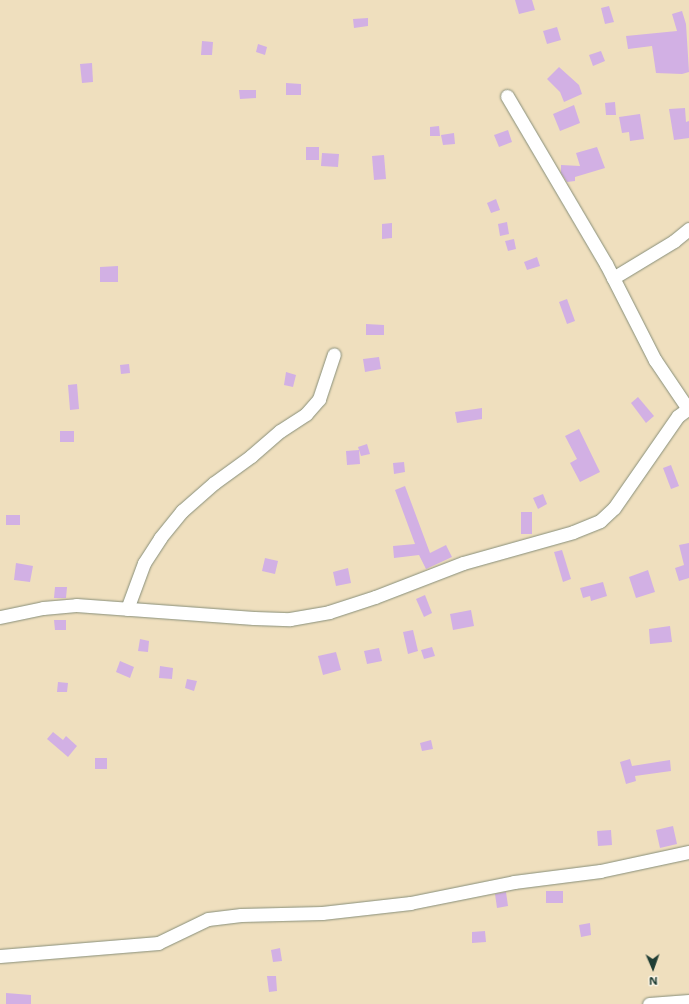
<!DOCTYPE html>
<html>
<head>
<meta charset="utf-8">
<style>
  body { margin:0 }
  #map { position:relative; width:689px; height:1004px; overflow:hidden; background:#efdfbe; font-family:"Shantell Sans",sans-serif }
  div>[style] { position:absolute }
  .building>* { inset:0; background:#d2b0e4 }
  .roads { filter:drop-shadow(0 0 1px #878e79) drop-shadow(0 0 1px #878e79) }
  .minor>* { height:13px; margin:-6.5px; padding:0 6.5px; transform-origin:6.5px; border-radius:6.5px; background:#fff }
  span { translate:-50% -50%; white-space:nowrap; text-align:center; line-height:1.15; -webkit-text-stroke:3.5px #fcf5e5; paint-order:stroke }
  .north { position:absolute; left:633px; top:948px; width:40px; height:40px; -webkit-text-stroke:3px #fcf5e5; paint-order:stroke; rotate:178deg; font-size:11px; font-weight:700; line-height:16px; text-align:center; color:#1f3d34 }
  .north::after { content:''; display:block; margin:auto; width:14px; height:18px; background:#1f3d34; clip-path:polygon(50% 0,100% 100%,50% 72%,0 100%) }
</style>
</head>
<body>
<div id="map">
  <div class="building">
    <i style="clip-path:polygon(515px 0,532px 0,535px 10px,519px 14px)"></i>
    <i style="clip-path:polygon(609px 6px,614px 22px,605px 24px,601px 8px)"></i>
    <i style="clip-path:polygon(682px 11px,686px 24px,689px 72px,682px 74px,656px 73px,652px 46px,628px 49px,626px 36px,677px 31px,672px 14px)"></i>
    <i style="clip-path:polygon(368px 18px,368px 26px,354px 28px,353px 19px)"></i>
    <i style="clip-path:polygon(557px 27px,561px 40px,547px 44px,543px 31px)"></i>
    <i style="clip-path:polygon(202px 41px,213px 42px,212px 55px,201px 55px)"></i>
    <i style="clip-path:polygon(258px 44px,267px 47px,265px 55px,256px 52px)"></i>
    <i style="clip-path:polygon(601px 51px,605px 61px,593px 66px,589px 55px)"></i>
    <i style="clip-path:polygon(92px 63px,93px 82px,82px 83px,80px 64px)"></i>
    <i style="clip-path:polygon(559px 67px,579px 85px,582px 94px,564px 102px,560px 92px,547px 79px)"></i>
    <i style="clip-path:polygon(286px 83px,301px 84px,301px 95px,286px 95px)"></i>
    <i style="clip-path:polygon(239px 90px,256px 90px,256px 98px,240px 99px)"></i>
    <i style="clip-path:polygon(615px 102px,616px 115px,606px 115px,605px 103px)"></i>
    <i style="clip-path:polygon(574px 105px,580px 123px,560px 131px,553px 114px)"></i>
    <i style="clip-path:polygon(685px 108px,686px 122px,689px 121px,689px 138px,674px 140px,669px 109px)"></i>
    <i style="clip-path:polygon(640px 114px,644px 139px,630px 141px,629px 132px,622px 133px,619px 117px)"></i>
    <i style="clip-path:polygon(439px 126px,440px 136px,430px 136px,430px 127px)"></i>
    <i style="clip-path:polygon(508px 130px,512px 142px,499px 147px,494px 135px)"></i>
    <i style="clip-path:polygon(454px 133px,455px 144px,443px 145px,441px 135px)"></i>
    <i style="clip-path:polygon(306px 147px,319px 147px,319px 160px,306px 160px)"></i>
    <i style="clip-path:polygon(597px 147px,605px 168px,575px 177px,575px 181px,567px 182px,561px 173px,561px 165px,580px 166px,576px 153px)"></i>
    <i style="clip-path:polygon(322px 153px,339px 154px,338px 167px,321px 166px)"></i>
    <i style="clip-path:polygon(384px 155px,386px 179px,374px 180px,372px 156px)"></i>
    <i style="clip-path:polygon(496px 199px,500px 210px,491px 213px,487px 203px)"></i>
    <i style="clip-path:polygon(507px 222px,509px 234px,500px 236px,498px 224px)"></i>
    <i style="clip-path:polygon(392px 223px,392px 238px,382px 239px,382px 224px)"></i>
    <i style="clip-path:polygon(514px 239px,516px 249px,508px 251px,505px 241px)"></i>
    <i style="clip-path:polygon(537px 257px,540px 266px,527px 270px,524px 262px)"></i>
    <i style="clip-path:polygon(118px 266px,118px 282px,100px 282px,100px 267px)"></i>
    <i style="clip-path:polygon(567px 299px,575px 321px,567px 324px,559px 302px)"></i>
    <i style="clip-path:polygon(366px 324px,384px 325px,384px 335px,366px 335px)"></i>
    <i style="clip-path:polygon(379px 357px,381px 369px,365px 372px,363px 359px)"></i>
    <i style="clip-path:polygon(129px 364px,130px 373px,121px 374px,120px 365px)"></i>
    <i style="clip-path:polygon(286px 372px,296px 375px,293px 387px,284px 385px)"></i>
    <i style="clip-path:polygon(77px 384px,79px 409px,70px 410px,68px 385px)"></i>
    <i style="clip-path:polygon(638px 397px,654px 416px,646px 423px,631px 403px)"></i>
    <i style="clip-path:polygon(482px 408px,482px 419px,457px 423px,455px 412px)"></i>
    <i style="clip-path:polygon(579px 429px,600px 472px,580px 482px,570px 463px,577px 459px,565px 436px)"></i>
    <i style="clip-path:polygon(60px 431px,74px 431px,74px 442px,60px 442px)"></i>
    <i style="clip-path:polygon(367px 444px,370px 454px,361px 456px,358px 447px)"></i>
    <i style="clip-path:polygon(359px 450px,360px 464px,347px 465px,346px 451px)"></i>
    <i style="clip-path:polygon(404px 462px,405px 472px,394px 474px,393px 463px)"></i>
    <i style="clip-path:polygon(671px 465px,679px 486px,671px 489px,663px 468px)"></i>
    <i style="clip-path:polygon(405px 486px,430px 553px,446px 545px,452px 557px,426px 569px,419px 555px,394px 558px,393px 546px,415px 544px,395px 490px)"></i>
    <i style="clip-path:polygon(543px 494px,547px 504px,538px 509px,533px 498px)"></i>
    <i style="clip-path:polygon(521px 512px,532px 512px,532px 534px,521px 534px)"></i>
    <i style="clip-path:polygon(6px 515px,20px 515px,20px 525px,6px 525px)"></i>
    <i style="clip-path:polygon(689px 543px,689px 578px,679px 581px,675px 568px,684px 565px,679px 545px)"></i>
    <i style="clip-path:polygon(562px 550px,571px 579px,563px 582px,554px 552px)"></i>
    <i style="clip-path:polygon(265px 558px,278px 561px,275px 574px,262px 571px)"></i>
    <i style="clip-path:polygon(16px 563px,33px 566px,30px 582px,14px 580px)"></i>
    <i style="clip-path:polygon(348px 568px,351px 583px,336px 586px,333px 572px)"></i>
    <i style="clip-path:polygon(648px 570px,655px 592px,636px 598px,629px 577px)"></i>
    <i style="clip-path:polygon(603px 582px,607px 596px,591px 601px,590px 596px,583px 598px,580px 588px)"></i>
    <i style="clip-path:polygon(55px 587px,67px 587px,66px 598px,54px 598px)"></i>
    <i style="clip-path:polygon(425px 595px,432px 613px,424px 617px,416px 599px)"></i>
    <i style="clip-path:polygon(471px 610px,474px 626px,453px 630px,450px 614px)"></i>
    <i style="clip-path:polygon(54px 620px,66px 620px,66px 630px,55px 630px)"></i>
    <i style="clip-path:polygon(670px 626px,672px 642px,650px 644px,649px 629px)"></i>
    <i style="clip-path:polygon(413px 630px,418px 651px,408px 654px,403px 632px)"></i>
    <i style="clip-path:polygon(140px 639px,149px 641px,148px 652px,138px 651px)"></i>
    <i style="clip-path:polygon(432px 647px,435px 656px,424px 659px,421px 650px)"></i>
    <i style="clip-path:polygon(379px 648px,382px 661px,367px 664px,364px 651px)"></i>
    <i style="clip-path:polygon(336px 652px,341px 670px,323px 675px,318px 656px)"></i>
    <i style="clip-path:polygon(120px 661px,134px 667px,130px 678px,116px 672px)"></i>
    <i style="clip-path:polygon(160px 666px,173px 668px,172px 679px,159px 678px)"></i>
    <i style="clip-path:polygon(187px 679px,197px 681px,194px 691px,185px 688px)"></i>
    <i style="clip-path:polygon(58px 682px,68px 683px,67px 692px,57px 692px)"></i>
    <i style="clip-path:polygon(53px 732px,63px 740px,66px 736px,77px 746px,68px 757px,47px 739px)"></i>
    <i style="clip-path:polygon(431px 740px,433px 749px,422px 751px,420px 743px)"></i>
    <i style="clip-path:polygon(95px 758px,107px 758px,107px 769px,95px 769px)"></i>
    <i style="clip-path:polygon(630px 759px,632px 766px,670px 760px,671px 771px,635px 776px,636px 781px,626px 784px,620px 762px)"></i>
    <i style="clip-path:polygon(673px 826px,677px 844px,660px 848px,656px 830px)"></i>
    <i style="clip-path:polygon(611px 830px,612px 845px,598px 846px,597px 831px)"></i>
    <i style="clip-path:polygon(546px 891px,563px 891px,563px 903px,546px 903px)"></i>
    <i style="clip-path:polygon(506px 892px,508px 906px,497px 908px,495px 894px)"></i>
    <i style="clip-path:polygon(590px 923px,591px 935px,581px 937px,579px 925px)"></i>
    <i style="clip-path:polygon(485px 931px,486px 942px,472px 943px,472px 932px)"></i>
    <i style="clip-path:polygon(280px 948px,282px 961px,273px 962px,271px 950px)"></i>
    <i style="clip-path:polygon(267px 976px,276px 976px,277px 991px,269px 992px)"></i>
    <i style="clip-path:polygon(6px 993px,31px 995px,31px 1004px,6px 1004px)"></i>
  </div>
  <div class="roads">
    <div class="minor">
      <i style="left:507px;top:96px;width:195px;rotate:59.5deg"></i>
      <i style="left:606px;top:264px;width:108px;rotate:63deg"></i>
      <i style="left:655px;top:360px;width:59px;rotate:56deg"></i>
      <i style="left:613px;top:278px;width:71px;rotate:-31.2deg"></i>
      <i style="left:674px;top:241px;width:19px;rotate:-39deg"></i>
      <i style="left:127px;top:609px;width:49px;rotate:-69.7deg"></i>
      <i style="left:144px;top:563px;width:30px;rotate:-57deg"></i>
      <i style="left:160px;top:538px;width:35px;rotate:-51deg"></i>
      <i style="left:182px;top:511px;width:43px;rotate:-41.2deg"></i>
      <i style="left:214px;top:483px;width:46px;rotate:-36.1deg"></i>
      <i style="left:251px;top:456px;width:38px;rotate:-41deg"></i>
      <i style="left:280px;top:431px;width:31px;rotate:-33deg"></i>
      <i style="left:306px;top:414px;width:20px;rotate:-49deg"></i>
      <i style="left:319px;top:399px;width:47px;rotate:-71.6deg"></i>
      <i style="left:0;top:617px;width:44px;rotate:-11.8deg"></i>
      <i style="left:43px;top:608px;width:33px;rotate:-5deg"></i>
      <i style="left:76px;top:605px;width:178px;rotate:4.2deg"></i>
      <i style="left:254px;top:618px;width:36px;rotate:2deg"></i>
      <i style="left:290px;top:619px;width:40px;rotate:-10deg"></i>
      <i style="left:329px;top:612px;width:48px;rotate:-18.1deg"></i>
      <i style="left:375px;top:597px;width:94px;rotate:-21.1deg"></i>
      <i style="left:463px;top:563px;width:114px;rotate:-15.7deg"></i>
      <i style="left:573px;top:532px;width:29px;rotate:-22deg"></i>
      <i style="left:600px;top:521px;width:19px;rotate:-43deg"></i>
      <i style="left:614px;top:508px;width:112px;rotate:-55.2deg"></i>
      <i style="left:678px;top:416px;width:14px;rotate:-36deg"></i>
      <i style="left:0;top:956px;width:159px;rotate:-4.7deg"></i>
      <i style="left:158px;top:943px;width:55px;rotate:-25.6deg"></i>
      <i style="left:208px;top:919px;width:33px;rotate:-7deg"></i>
      <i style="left:241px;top:915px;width:81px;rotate:-1.4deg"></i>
      <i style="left:322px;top:913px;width:89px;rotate:-6.5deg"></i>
      <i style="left:410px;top:903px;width:106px;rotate:-11.4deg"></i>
      <i style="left:514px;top:882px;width:87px;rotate:-7.3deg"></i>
      <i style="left:600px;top:871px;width:91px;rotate:-12.1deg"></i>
      <i style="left:649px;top:1004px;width:40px;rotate:-4.3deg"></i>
    </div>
  </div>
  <div class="north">N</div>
</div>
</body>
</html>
